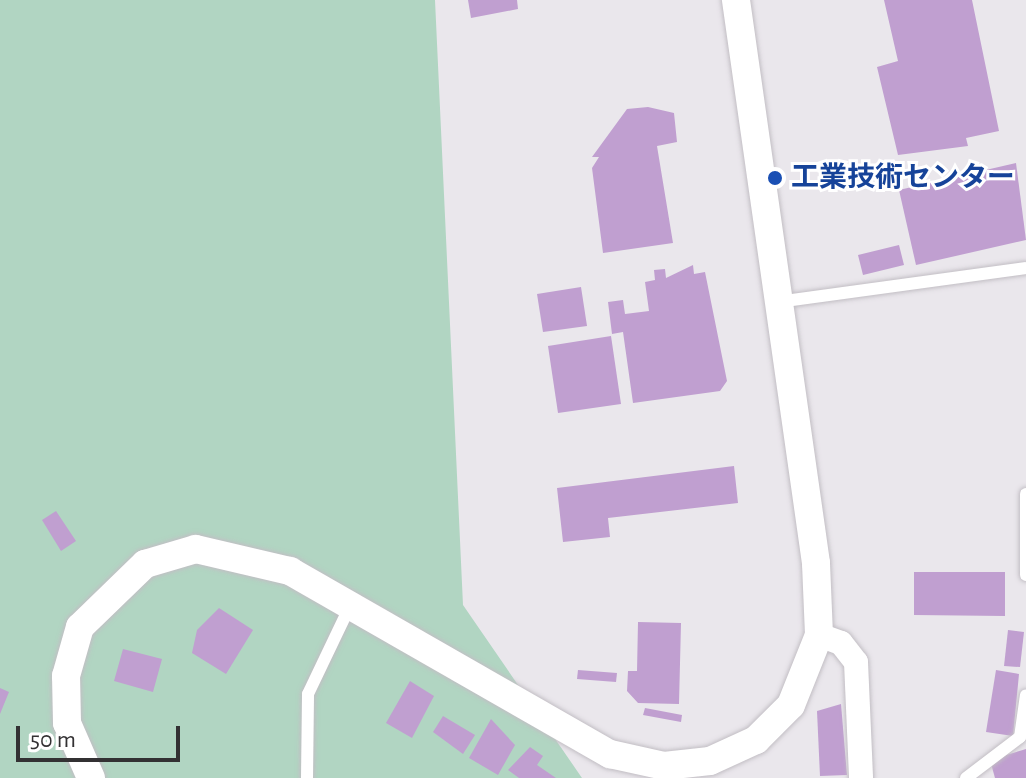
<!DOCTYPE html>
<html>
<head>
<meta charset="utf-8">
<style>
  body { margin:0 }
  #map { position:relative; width:1026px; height:778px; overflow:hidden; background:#eae7ec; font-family:"Alegreya Sans","Noto Sans JP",sans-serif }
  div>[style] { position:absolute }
  .green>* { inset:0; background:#b1d5c2 }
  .building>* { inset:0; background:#c09fd0 }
  .roads { filter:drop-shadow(0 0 2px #c2bec4) drop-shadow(0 0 2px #c2bec4) }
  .service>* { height:12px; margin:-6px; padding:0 6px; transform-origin:6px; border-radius:6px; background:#fff }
  .minor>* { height:24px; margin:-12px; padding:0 12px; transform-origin:12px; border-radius:12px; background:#fff }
  .tertiary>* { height:28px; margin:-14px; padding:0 14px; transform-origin:14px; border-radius:14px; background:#fff }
  .dots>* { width:22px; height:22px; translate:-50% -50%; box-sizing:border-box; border:4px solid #fff; border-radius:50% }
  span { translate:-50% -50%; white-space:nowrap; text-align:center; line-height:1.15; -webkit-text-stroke:6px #fff; paint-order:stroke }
  .transit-label { font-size:28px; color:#164399; font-weight:700 }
  .left { translate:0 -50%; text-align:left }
  .scale { position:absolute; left:16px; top:726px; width:164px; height:36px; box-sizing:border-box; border:4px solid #333133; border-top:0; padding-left:10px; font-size:24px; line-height:28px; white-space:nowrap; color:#333133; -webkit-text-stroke:6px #fff; paint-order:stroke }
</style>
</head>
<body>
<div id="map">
  <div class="green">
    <i style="clip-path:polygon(0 0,435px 0,463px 605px,582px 778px,0 778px)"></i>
  </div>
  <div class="building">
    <i style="clip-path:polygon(468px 0,517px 0,518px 9px,471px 18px)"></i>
    <i style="clip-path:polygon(884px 0,972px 0,999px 131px,966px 138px,968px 146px,898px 155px,877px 67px,898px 61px)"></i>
    <i style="clip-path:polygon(648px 107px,674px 113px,677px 142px,657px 146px,673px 243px,603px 253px,592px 168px,599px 157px,592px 157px,627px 109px)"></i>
    <i style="clip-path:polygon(1016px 163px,1026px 240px,916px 265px,899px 190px)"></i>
    <i style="clip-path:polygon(899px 245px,904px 265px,863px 275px,858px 255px)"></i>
    <i style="clip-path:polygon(693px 265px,694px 274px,705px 272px,727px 381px,720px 391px,633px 403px,623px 332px,612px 334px,608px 302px,623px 300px,625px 314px,649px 311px,645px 282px,655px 280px,654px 270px,665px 269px,666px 278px)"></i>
    <i style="clip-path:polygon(581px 287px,587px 326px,543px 332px,537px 294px)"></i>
    <i style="clip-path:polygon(611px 336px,621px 404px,558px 413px,548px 346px)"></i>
    <i style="clip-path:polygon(734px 466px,738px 503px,608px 518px,610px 537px,563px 542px,557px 488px)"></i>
    <i style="clip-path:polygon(56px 511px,76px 541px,61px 551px,42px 520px)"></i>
    <i style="clip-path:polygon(914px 572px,1005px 572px,1005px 616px,914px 615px)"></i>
    <i style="clip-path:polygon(219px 608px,253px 630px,226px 674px,192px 653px,197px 630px)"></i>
    <i style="clip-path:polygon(638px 622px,681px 623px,679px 704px,638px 703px,627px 691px,628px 671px,637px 671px)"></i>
    <i style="clip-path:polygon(1008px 630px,1024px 632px,1020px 667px,1004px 666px)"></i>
    <i style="clip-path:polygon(123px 649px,162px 659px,153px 692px,114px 681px)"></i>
    <i style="clip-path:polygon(578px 670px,617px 673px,616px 682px,577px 679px)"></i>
    <i style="clip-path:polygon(996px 670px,1019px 674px,1013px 736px,986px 732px)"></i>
    <i style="clip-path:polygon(410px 681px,434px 696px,412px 738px,386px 723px)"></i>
    <i style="clip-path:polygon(0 688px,9px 692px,0 714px)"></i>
    <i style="clip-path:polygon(841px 704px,847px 775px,820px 776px,817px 711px)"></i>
    <i style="clip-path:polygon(645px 708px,682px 715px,681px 722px,643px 715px)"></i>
    <i style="clip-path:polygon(443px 716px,475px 735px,463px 754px,433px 732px)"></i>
    <i style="clip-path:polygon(491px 719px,515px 745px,498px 775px,469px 758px)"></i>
    <i style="clip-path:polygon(530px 747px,543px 756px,537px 765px,556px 778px,519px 778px,508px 770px)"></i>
    <i style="clip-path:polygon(1026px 749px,1026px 778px,995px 778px,990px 760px)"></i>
  </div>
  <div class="roads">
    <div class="service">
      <i style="left:778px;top:302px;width:250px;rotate:-7.8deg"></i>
      <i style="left:1026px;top:494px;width:81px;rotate:90deg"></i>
      <i style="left:307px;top:778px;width:84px;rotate:-89.3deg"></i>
      <i style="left:308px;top:694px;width:98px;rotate:-64.5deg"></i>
      <i style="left:966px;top:778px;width:68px;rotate:-37.2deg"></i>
      <i style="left:1020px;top:737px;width:42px;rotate:-81.9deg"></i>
    </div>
    <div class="minor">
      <i style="left:819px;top:635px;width:23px;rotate:20deg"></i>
      <i style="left:841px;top:643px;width:24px;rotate:52deg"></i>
      <i style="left:856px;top:662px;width:116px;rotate:87.5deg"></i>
    </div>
    <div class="tertiary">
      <i style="left:91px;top:778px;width:60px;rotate:-113.6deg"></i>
      <i style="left:67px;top:723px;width:47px;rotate:-91.2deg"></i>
      <i style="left:66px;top:676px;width:51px;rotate:-74.1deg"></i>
      <i style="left:80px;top:627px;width:91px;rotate:-44.1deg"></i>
      <i style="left:145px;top:564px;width:53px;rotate:-16.4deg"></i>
      <i style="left:196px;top:549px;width:97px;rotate:13.2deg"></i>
      <i style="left:290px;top:571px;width:369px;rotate:29.8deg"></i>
      <i style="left:610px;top:754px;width:55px;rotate:12.5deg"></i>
      <i style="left:664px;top:766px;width:46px;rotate:-6.2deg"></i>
      <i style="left:710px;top:761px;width:51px;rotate:-24.5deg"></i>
      <i style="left:756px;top:740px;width:49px;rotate:-45deg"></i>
      <i style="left:791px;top:705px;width:75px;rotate:-68.2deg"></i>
      <i style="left:819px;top:635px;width:72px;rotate:-92.4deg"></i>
      <i style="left:816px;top:563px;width:569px;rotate:-98.09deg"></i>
    </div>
  </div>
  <div class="dots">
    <i style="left:775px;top:178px;background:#1a4fb4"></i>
  </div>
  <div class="transit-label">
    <span class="left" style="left:791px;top:178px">工業技術センター</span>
  </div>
  <div class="scale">50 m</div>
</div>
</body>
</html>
